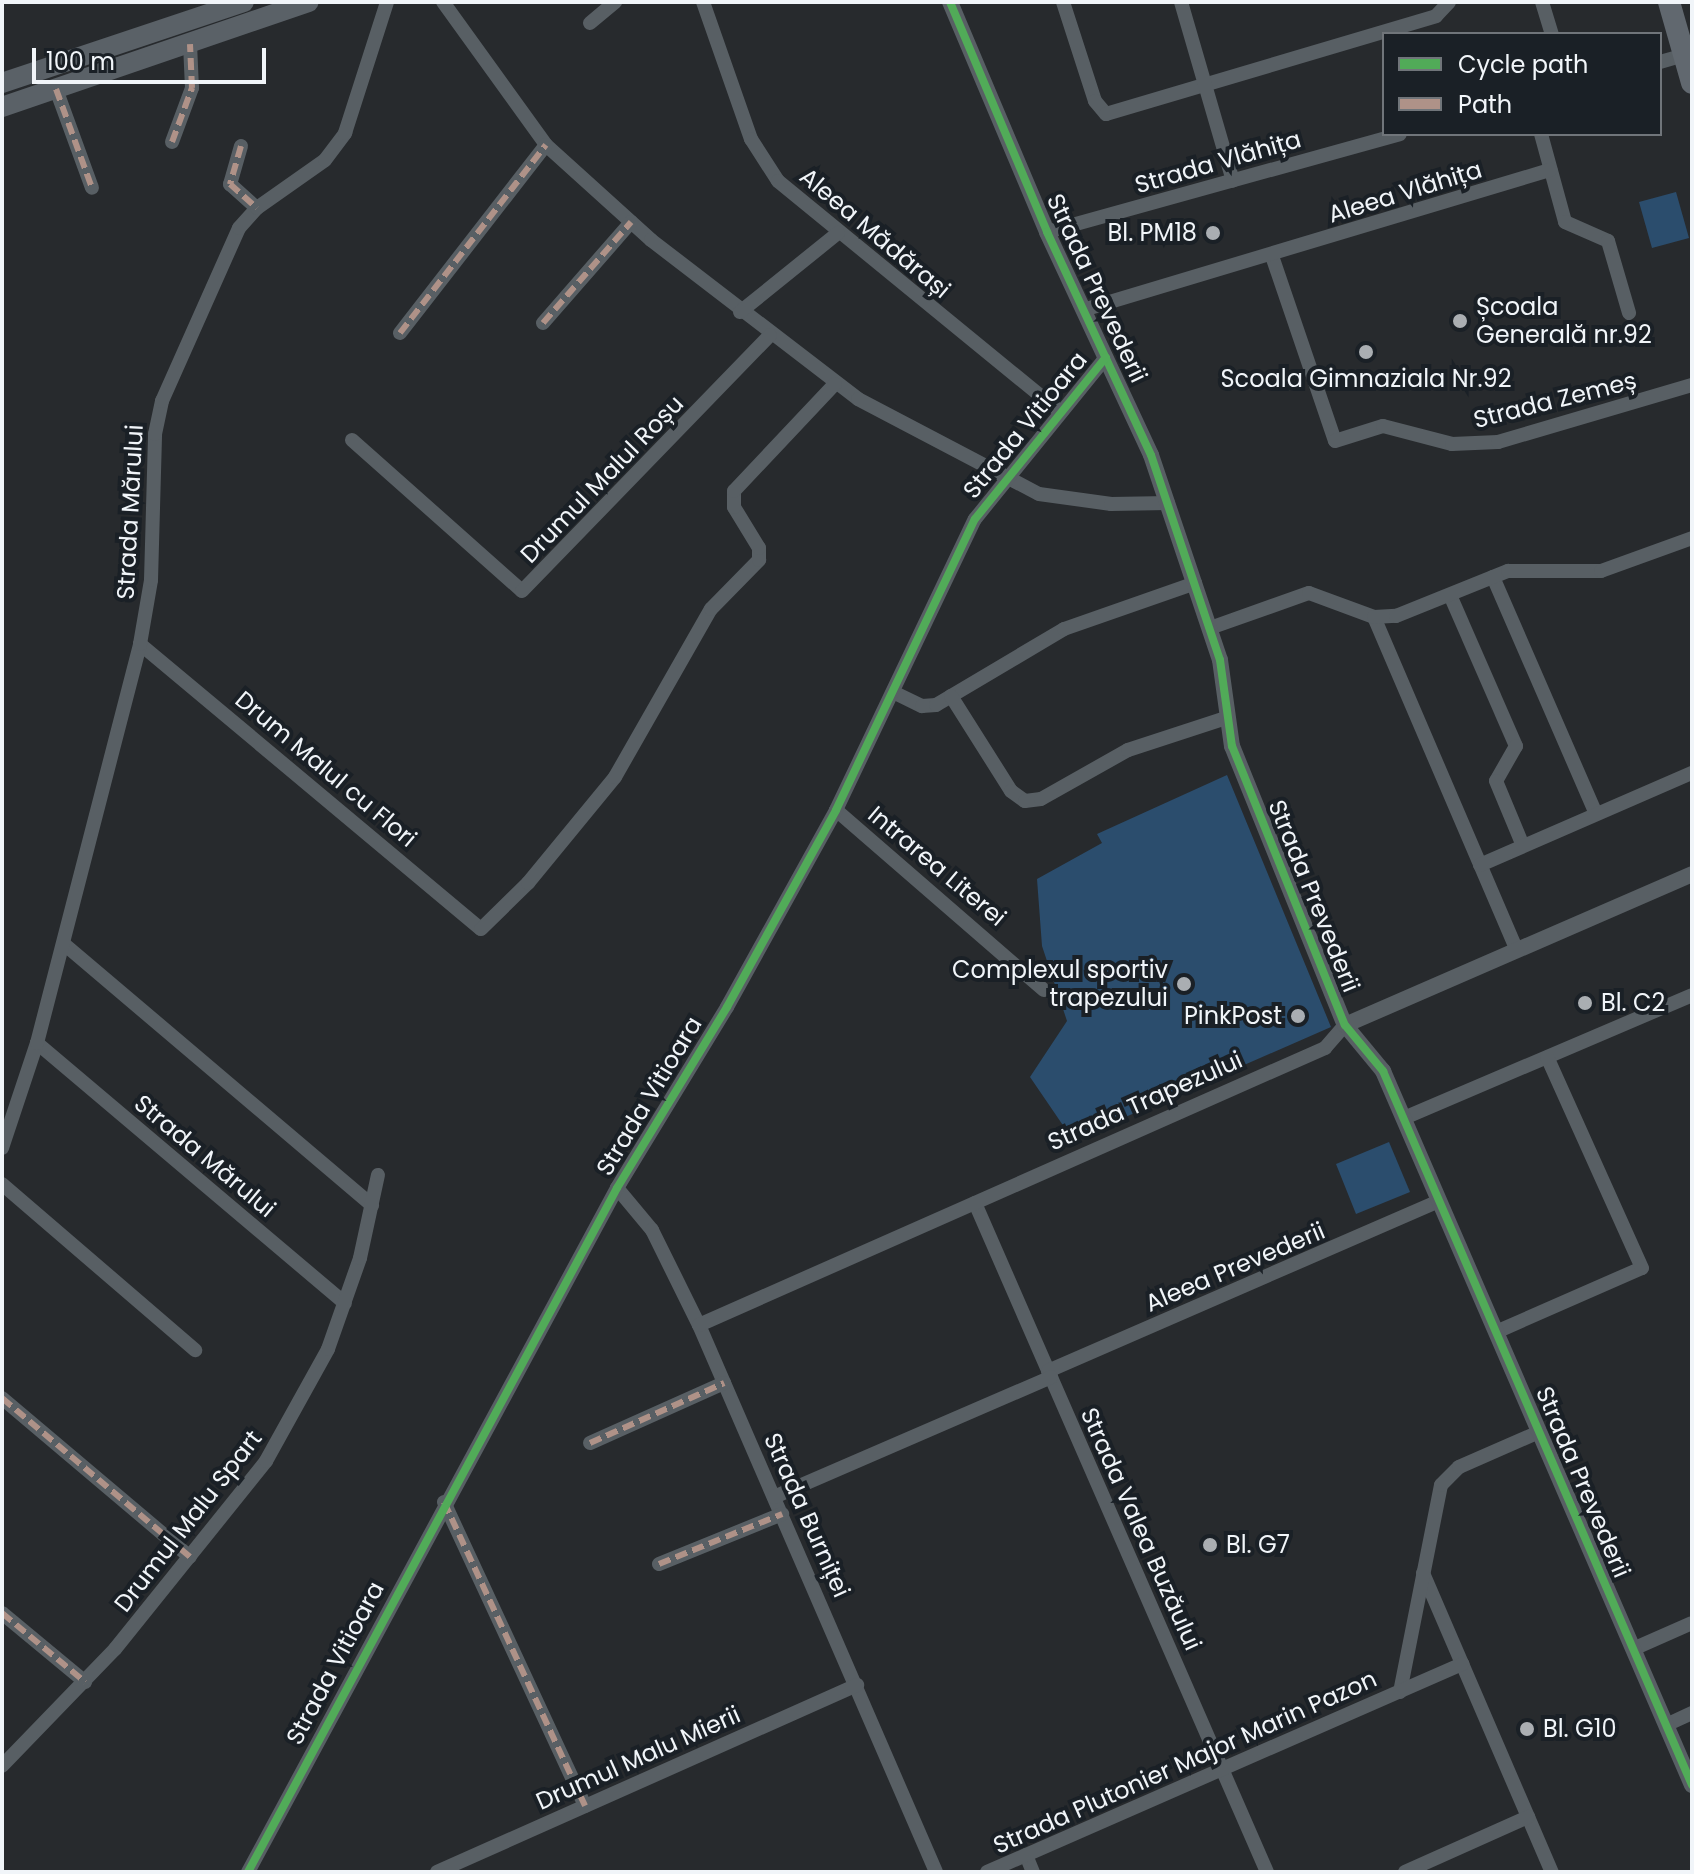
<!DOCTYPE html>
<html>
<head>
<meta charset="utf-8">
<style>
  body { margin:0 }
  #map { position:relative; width:1694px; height:1874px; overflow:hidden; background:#272a2d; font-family:Poppins,sans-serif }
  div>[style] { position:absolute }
  .green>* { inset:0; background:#2b4d6d }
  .minor>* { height:14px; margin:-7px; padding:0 7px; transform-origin:7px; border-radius:7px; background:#585f64 }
  .tertiary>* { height:16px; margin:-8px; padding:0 8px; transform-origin:8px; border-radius:8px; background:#585f64 }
  .secondary>* { height:20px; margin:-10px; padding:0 10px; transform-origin:10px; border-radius:10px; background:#5a6167 }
  .primary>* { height:22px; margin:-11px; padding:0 11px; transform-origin:11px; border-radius:11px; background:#61686f }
  .quiet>* { height:6px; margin-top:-3px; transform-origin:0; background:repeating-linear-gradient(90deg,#af9288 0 12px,transparent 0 18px) }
  .cycleway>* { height:8px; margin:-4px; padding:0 4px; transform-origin:4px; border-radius:4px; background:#51ab58 }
  .dots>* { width:22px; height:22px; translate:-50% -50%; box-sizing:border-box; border:4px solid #1a2026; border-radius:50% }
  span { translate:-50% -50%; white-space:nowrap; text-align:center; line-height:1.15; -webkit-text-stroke:8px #1a2026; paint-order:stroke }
  .street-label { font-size:24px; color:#f1f5f9 }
  .poi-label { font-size:24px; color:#f1f5f9 }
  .right { translate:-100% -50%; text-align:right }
  .left { translate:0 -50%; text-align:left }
  .frame { position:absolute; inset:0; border:4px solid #f1f5f9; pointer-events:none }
  .legend { position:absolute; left:1382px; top:32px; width:280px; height:104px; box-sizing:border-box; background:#1a2026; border:2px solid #70757a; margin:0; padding:10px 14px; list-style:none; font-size:24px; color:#f1f5f9 }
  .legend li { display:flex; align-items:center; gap:16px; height:40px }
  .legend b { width:40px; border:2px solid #70757a }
  .scale { position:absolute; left:32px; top:48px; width:234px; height:36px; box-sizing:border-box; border:4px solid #f1f5f9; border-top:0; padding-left:10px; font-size:24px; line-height:28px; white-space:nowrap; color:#f1f5f9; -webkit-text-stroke:6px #1a2026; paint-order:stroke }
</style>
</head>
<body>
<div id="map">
  <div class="green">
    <i style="clip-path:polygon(1676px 192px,1689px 238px,1652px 248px,1639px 202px)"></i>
    <i style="clip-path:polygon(1227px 775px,1331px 1027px,1073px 1140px,1030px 1077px,1067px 1021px,1042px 946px,1037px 879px,1102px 843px,1097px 834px)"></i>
    <i style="clip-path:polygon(1389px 1142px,1410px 1192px,1356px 1214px,1336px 1164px)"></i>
  </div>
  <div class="minor">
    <i style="left:443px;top:2px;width:176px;rotate:54.2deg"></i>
    <i style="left:546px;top:145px;width:142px;rotate:42.1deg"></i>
    <i style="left:651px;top:240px;width:261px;rotate:37.5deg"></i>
    <i style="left:858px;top:399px;width:204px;rotate:27.7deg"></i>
    <i style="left:1039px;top:494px;width:73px;rotate:7.9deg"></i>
    <i style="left:1111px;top:504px;width:57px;rotate:-1deg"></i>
    <i style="left:703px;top:2px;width:145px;rotate:70.7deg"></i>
    <i style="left:751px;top:139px;width:50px;rotate:57.3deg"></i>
    <i style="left:778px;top:181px;width:363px;rotate:39.3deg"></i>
    <i style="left:1063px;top:2px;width:104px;rotate:72.1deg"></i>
    <i style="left:1095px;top:101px;width:17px;rotate:50deg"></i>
    <i style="left:1106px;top:114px;width:344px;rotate:-16.5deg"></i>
    <i style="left:1436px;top:16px;width:19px;rotate:-47deg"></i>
    <i style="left:1181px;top:2px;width:186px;rotate:73.8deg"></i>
    <i style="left:1542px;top:2px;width:34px;rotate:73deg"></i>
    <i style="left:590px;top:23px;width:33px;rotate:-40deg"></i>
    <i style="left:1660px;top:62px;width:25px;rotate:-16deg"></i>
    <i style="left:56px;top:89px;width:105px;rotate:70deg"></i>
    <i style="left:1541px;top:134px;width:91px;rotate:74.7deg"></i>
    <i style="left:1565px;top:222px;width:47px;rotate:23.8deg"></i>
    <i style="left:1608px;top:241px;width:75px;rotate:73.7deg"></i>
    <i style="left:172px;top:142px;width:58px;rotate:-69.7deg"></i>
    <i style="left:192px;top:88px;width:44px;rotate:-92.6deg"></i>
    <i style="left:241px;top:146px;width:40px;rotate:106deg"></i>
    <i style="left:230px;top:184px;width:36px;rotate:42deg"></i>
    <i style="left:1047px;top:232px;width:366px;rotate:-15.5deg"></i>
    <i style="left:1272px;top:256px;width:195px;rotate:71.2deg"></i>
    <i style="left:1335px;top:441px;width:50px;rotate:-17.4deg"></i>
    <i style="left:1383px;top:426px;width:71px;rotate:14.6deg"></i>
    <i style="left:1452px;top:444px;width:46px;rotate:-2.5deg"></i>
    <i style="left:1498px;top:442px;width:202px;rotate:-16.4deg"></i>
    <i style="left:1083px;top:310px;width:488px;rotate:-16.7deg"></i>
    <i style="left:740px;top:312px;width:126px;rotate:-38.9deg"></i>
    <i style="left:543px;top:323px;width:134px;rotate:-48.9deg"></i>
    <i style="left:400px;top:333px;width:238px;rotate:-52.2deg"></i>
    <i style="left:352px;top:440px;width:227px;rotate:41.6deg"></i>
    <i style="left:522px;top:591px;width:356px;rotate:-45.9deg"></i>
    <i style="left:1493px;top:577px;width:258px;rotate:66.5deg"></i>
    <i style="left:1450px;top:595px;width:165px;rotate:66.4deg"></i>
    <i style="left:1516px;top:746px;width:40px;rotate:119.7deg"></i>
    <i style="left:1496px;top:781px;width:70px;rotate:67.4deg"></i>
    <i style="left:1374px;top:617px;width:362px;rotate:66.8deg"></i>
    <i style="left:1210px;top:628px;width:105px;rotate:-19.5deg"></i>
    <i style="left:1309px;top:593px;width:69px;rotate:20.3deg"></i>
    <i style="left:1374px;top:617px;width:22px;rotate:-3deg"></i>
    <i style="left:1396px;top:616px;width:121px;rotate:-21.9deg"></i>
    <i style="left:1508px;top:571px;width:93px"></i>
    <i style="left:1601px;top:571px;width:97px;rotate:-19.9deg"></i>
    <i style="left:140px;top:644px;width:444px;rotate:39.9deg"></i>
    <i style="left:481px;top:929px;width:66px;rotate:-44.4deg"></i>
    <i style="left:528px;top:883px;width:137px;rotate:-50.6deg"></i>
    <i style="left:615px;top:777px;width:193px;rotate:-60.3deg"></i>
    <i style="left:711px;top:609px;width:69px;rotate:-45.6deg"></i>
    <i style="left:759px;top:560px;width:12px;rotate:-90deg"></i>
    <i style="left:759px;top:548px;width:48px;rotate:-121.4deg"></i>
    <i style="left:734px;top:507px;width:16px;rotate:-90deg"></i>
    <i style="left:734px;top:491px;width:147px;rotate:-46.7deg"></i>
    <i style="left:895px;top:693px;width:30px;rotate:26deg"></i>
    <i style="left:922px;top:706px;width:14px;rotate:-4deg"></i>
    <i style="left:936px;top:705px;width:149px;rotate:-30.7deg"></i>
    <i style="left:1064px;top:629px;width:139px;rotate:-19.3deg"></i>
    <i style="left:951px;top:696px;width:112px;rotate:57.7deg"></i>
    <i style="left:1011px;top:791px;width:17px;rotate:36deg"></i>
    <i style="left:1025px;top:801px;width:16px;rotate:-7deg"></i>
    <i style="left:1041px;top:799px;width:100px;rotate:-29.4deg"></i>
    <i style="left:1128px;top:750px;width:103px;rotate:-18.1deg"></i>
    <i style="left:836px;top:810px;width:275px;rotate:40.9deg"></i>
    <i style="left:1480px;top:865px;width:231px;rotate:-23.5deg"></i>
    <i style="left:64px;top:944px;width:404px;rotate:40.3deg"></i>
    <i style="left:37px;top:1043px;width:403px;rotate:40.2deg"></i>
    <i style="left:1404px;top:1118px;width:313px;rotate:-23.1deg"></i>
    <i style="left:2px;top:1148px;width:111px;rotate:-71.6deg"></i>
    <i style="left:37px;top:1043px;width:412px;rotate:-75.5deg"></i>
    <i style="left:140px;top:644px;width:65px;rotate:-80.2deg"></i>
    <i style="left:151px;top:580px;width:146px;rotate:-88.4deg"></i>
    <i style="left:155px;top:434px;width:34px;rotate:-78deg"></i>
    <i style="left:162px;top:401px;width:189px;rotate:-66deg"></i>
    <i style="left:239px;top:228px;width:27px;rotate:-48deg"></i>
    <i style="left:257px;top:208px;width:83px;rotate:-35.2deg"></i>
    <i style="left:325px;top:160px;width:34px;rotate:-53deg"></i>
    <i style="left:345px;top:133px;width:138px;rotate:-72.2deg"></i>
    <i style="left:2px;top:1184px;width:255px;rotate:40.7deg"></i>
    <i style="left:617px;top:1188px;width:55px;rotate:50.2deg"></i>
    <i style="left:652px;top:1230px;width:106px;rotate:63.7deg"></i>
    <i style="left:699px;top:1325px;width:596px;rotate:66.57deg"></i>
    <i style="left:975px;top:1203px;width:730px;rotate:66.42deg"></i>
    <i style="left:699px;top:1325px;width:685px;rotate:-23.87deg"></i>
    <i style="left:1325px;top:1048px;width:30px;rotate:-49deg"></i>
    <i style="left:1496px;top:1332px;width:159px;rotate:-23.7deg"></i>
    <i style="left:1642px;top:1268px;width:231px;rotate:-114.2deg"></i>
    <i style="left:1048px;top:1371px;width:426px;rotate:-23.5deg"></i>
    <i style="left:2px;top:1398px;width:246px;rotate:40.2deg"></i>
    <i style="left:590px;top:1443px;width:147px;rotate:-24.1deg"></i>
    <i style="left:774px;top:1497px;width:302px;rotate:-23.4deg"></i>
    <i style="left:444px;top:1502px;width:335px;rotate:65.1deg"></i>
    <i style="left:659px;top:1564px;width:133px;rotate:-22.1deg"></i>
    <i style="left:1423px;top:1573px;width:326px;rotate:66.7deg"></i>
    <i style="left:2px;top:1613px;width:108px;rotate:39.7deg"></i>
    <i style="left:1633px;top:1649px;width:64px;rotate:-23.8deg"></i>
    <i style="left:1400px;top:1692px;width:211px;rotate:-78.8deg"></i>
    <i style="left:1441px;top:1485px;width:25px;rotate:-45deg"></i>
    <i style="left:1459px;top:1467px;width:87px;rotate:-23.6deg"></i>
    <i style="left:1666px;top:1725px;width:29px;rotate:-25deg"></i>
    <i style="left:2px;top:1766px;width:163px;rotate:-46deg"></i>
    <i style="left:115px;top:1649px;width:241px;rotate:-51.2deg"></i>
    <i style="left:266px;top:1461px;width:128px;rotate:-61deg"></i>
    <i style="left:328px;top:1349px;width:96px;rotate:-70.6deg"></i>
    <i style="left:360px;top:1258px;width:85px;rotate:-77.8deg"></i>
    <i style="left:1026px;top:1855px;width:18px;rotate:68deg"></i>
    <i style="left:248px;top:1872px;width:777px;rotate:-61.65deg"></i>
    <i style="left:617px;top:1188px;width:212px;rotate:-58.7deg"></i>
    <i style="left:727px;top:1007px;width:225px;rotate:-61deg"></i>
    <i style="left:836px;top:810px;width:322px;rotate:-64.5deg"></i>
    <i style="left:975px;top:519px;width:208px;rotate:-51deg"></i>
    <i style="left:437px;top:1872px;width:460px;rotate:-24deg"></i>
    <i style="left:987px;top:1872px;width:519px;rotate:-23.65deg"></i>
    <i style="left:1405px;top:1872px;width:135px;rotate:-24.1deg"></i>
  </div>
  <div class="tertiary">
    <i style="left:950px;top:2px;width:250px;rotate:67.1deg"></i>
    <i style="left:1047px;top:232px;width:246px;rotate:65deg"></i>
    <i style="left:1151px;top:455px;width:216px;rotate:71.4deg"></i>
    <i style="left:1220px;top:660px;width:87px;rotate:82.1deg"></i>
    <i style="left:1232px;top:746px;width:301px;rotate:68deg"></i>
    <i style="left:1345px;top:1025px;width:60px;rotate:50.4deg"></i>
    <i style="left:1383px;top:1071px;width:778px;rotate:66.6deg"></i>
    <i style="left:1345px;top:1025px;width:378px;rotate:-23.5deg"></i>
  </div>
  <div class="secondary">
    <i style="left:2px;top:83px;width:255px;rotate:-18.5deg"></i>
    <i style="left:2px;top:107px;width:324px;rotate:-18.9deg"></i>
  </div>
  <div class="primary">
    <i style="left:1669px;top:2px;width:84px;rotate:74.1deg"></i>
  </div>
  <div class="quiet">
    <i style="left:56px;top:89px;width:105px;rotate:70deg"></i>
    <i style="left:172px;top:142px;width:58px;rotate:-69.7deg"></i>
    <i style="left:192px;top:88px;width:44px;rotate:-92.6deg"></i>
    <i style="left:241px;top:146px;width:40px;rotate:106deg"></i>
    <i style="left:230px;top:184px;width:36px;rotate:42deg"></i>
    <i style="left:543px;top:323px;width:134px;rotate:-48.9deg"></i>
    <i style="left:400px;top:333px;width:238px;rotate:-52.2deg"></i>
    <i style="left:2px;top:1398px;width:246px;rotate:40.2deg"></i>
    <i style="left:590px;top:1443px;width:147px;rotate:-24.1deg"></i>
    <i style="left:444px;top:1502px;width:335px;rotate:65.1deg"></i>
    <i style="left:659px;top:1564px;width:133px;rotate:-22.1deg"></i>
    <i style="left:2px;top:1613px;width:108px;rotate:39.7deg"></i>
  </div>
  <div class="cycleway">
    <i style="left:950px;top:2px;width:250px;rotate:67.1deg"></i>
    <i style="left:1047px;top:232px;width:246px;rotate:65deg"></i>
    <i style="left:1151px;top:455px;width:216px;rotate:71.4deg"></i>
    <i style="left:1220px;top:660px;width:87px;rotate:82.1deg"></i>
    <i style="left:1232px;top:746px;width:301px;rotate:68deg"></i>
    <i style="left:1345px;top:1025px;width:60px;rotate:50.4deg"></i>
    <i style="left:1383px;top:1071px;width:778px;rotate:66.6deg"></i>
    <i style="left:248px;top:1872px;width:777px;rotate:-61.65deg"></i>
    <i style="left:617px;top:1188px;width:212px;rotate:-58.7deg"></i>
    <i style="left:727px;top:1007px;width:225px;rotate:-61deg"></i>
    <i style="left:836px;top:810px;width:322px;rotate:-64.5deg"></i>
    <i style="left:975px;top:519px;width:208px;rotate:-51deg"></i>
  </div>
  <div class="dots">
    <i style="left:1213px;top:233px;background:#aaaeb2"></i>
    <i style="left:1460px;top:321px;background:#aaaeb2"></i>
    <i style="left:1366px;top:352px;background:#aaaeb2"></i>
    <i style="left:1184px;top:984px;background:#aaaeb2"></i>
    <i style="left:1585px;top:1003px;background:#aaaeb2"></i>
    <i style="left:1298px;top:1016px;background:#aaaeb2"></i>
    <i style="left:1210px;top:1545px;background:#aaaeb2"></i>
    <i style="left:1527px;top:1729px;background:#aaaeb2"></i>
  </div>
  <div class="street-label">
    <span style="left:1218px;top:162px;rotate:-16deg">Strada Vlăhița</span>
    <span style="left:1405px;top:192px;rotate:-17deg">Aleea Vlăhița</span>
    <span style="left:875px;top:233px;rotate:40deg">Aleea Mădărași</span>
    <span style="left:1097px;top:288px;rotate:65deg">Strada Prevederii</span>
    <span style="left:1555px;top:400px;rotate:-14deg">Strada Zemeș</span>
    <span style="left:1025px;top:425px;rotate:-51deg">Strada Vitioara</span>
    <span style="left:602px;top:479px;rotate:-46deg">Drumul Malul Roșu</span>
    <span style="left:130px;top:512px;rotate:-87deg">Strada Mărului</span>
    <span style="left:326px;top:769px;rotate:40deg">Drum Malul cu Flori</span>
    <span style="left:937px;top:866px;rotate:40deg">Intrarea Literei</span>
    <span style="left:1314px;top:896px;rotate:68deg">Strada Prevederii</span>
    <span style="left:649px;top:1096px;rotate:-59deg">Strada Vitioara</span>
    <span style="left:1145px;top:1101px;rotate:-24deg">Strada Trapezului</span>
    <span style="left:205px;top:1156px;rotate:40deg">Strada Mărului</span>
    <span style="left:1235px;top:1267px;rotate:-23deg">Aleea Prevederii</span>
    <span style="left:1583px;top:1482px;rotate:67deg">Strada Prevederii</span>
    <span style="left:807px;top:1515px;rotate:66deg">Strada Burniței</span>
    <span style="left:188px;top:1521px;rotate:-52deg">Drumul Malu Spart</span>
    <span style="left:1141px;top:1529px;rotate:66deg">Strada Valea Buzăului</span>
    <span style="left:335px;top:1663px;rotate:-62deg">Strada Vitioara</span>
    <span style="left:638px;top:1758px;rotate:-24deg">Drumul Malu Mierii</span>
    <span style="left:1185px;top:1762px;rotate:-24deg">Strada Plutonier Major Marin Pazon</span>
  </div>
  <div class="poi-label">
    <span class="right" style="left:1197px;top:233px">Bl. PM18</span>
    <span class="left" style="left:1476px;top:321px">Școala<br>Generală nr.92</span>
    <span style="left:1366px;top:379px">Scoala Gimnaziala Nr.92</span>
    <span class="right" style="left:1168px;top:984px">Complexul sportiv<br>trapezului</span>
    <span class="left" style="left:1601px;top:1003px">Bl. C2</span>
    <span class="right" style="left:1282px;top:1016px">PinkPost</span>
    <span class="left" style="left:1226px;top:1545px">Bl. G7</span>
    <span class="left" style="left:1543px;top:1729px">Bl. G10</span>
  </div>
  <div class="frame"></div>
  <ul class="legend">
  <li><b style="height:10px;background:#51ab58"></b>Cycle path</li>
  <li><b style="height:10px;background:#af9288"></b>Path</li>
  </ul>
  <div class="scale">100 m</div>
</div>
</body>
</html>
